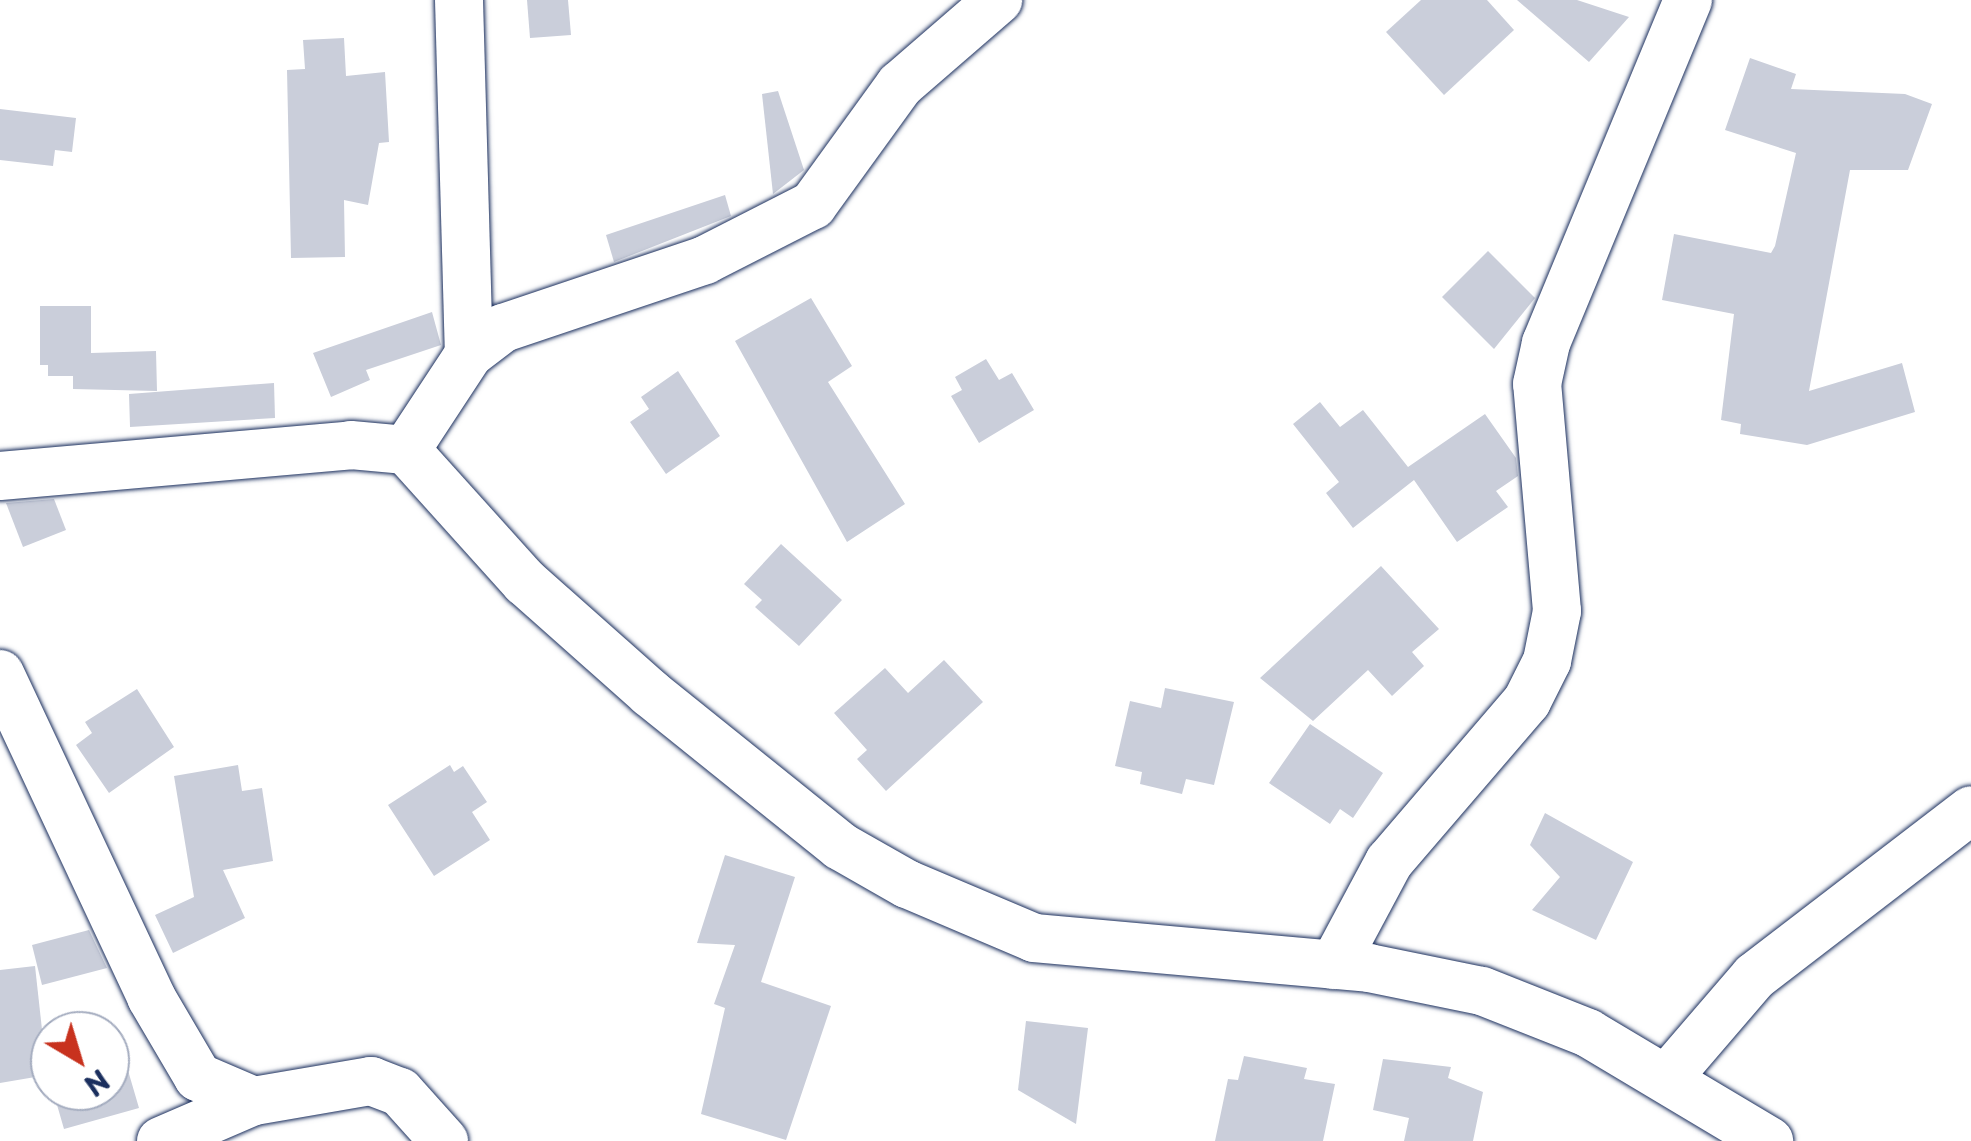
<!DOCTYPE html>
<html>
<head>
<meta charset="utf-8">
<style>
  body { margin:0 }
  #map { position:relative; width:1971px; height:1141px; overflow:hidden; background:#fff; font-family:"Playpen Sans",sans-serif }
  div>[style] { position:absolute }
  .building>* { inset:0; background:#caceda }
  .roads { filter:drop-shadow(0 0 2px #1b2f5e) drop-shadow(0 0 2px #1b2f5e) }
  .minor>* { height:48px; margin:-24px; padding:0 24px; transform-origin:24px; border-radius:24px; background:#fff }
  span { translate:-50% -50%; white-space:nowrap; text-align:center; line-height:1.15; -webkit-text-stroke:9px #fff; paint-order:stroke }
  .north { position:absolute; left:30px; top:1011px; width:100px; height:100px; box-sizing:border-box; background:#fff; border:2px solid #a4acbf; border-radius:50%; rotate:142deg; font-size:28px; font-weight:700; line-height:40px; text-align:center; color:#1b2f5e }
  .north::after { content:''; display:block; margin:auto; width:35px; height:45px; background:#c8321e; clip-path:polygon(50% 0,100% 100%,50% 72%,0 100%) }
</style>
</head>
<body>
<div id="map">
  <div class="building">
    <i style="clip-path:polygon(527px 0,568px 0,571px 35px,530px 38px)"></i>
    <i style="clip-path:polygon(1421px 0,1487px 0,1514px 30px,1444px 95px,1386px 32px)"></i>
    <i style="clip-path:polygon(1517px 0,1577px 0,1629px 17px,1589px 62px)"></i>
    <i style="clip-path:polygon(344px 38px,346px 76px,385px 72px,389px 142px,379px 143px,368px 205px,344px 200px,345px 257px,291px 258px,287px 70px,305px 69px,303px 40px)"></i>
    <i style="clip-path:polygon(1750px 58px,1796px 74px,1791px 89px,1905px 94px,1932px 104px,1908px 170px,1850px 170px,1809px 391px,1902px 363px,1915px 412px,1807px 445px,1740px 434px,1741px 424px,1721px 420px,1734px 314px,1662px 300px,1674px 234px,1771px 253px,1775px 246px,1796px 153px,1725px 130px)"></i>
    <i style="clip-path:polygon(778px 91px,804px 170px,773px 194px,762px 94px)"></i>
    <i style="clip-path:polygon(0 109px,76px 118px,72px 152px,55px 150px,53px 166px,0 160px)"></i>
    <i style="clip-path:polygon(725px 195px,731px 216px,614px 262px,606px 235px)"></i>
    <i style="clip-path:polygon(1488px 251px,1535px 298px,1494px 349px,1442px 297px)"></i>
    <i style="clip-path:polygon(811px 298px,852px 366px,828px 382px,905px 504px,847px 542px,735px 341px)"></i>
    <i style="clip-path:polygon(40px 306px,91px 306px,91px 353px,156px 351px,157px 391px,73px 389px,73px 376px,48px 376px,48px 365px,40px 365px)"></i>
    <i style="clip-path:polygon(432px 312px,441px 345px,366px 370px,370px 380px,331px 397px,313px 353px)"></i>
    <i style="clip-path:polygon(986px 359px,999px 380px,1012px 373px,1034px 410px,979px 443px,951px 396px,962px 390px,955px 377px)"></i>
    <i style="clip-path:polygon(678px 371px,720px 436px,666px 474px,630px 422px,649px 409px,641px 397px)"></i>
    <i style="clip-path:polygon(274px 383px,275px 418px,130px 427px,129px 394px)"></i>
    <i style="clip-path:polygon(1320px 402px,1340px 427px,1363px 410px,1408px 467px,1485px 414px,1516px 458px,1518px 476px,1496px 491px,1508px 507px,1457px 542px,1414px 480px,1353px 528px,1326px 493px,1339px 482px,1293px 424px)"></i>
    <i style="clip-path:polygon(54px 499px,66px 530px,23px 547px,6px 503px)"></i>
    <i style="clip-path:polygon(781px 544px,842px 600px,799px 646px,755px 607px,762px 600px,744px 584px)"></i>
    <i style="clip-path:polygon(1381px 566px,1439px 629px,1412px 652px,1424px 666px,1392px 696px,1368px 670px,1313px 721px,1260px 678px)"></i>
    <i style="clip-path:polygon(944px 660px,983px 702px,886px 791px,857px 759px,867px 750px,834px 713px,885px 668px,908px 693px)"></i>
    <i style="clip-path:polygon(1165px 688px,1234px 702px,1214px 785px,1186px 779px,1182px 794px,1140px 784px,1142px 772px,1115px 766px,1130px 701px,1161px 708px)"></i>
    <i style="clip-path:polygon(137px 689px,174px 747px,109px 793px,76px 745px,92px 733px,85px 722px)"></i>
    <i style="clip-path:polygon(1310px 724px,1383px 773px,1353px 818px,1340px 809px,1330px 824px,1269px 783px)"></i>
    <i style="clip-path:polygon(238px 765px,242px 791px,262px 788px,273px 861px,223px 870px,245px 918px,173px 953px,155px 915px,194px 897px,174px 776px)"></i>
    <i style="clip-path:polygon(450px 765px,454px 772px,463px 766px,487px 802px,472px 812px,490px 840px,434px 876px,388px 805px)"></i>
    <i style="clip-path:polygon(1545px 813px,1633px 862px,1596px 940px,1532px 910px,1560px 877px,1530px 845px)"></i>
    <i style="clip-path:polygon(725px 855px,795px 877px,761px 982px,831px 1006px,786px 1140px,701px 1114px,725px 1008px,714px 1004px,735px 945px,697px 943px)"></i>
    <i style="clip-path:polygon(89px 930px,107px 968px,42px 985px,32px 945px)"></i>
    <i style="clip-path:polygon(35px 966px,47px 1075px,0 1083px,0 970px)"></i>
    <i style="clip-path:polygon(1026px 1021px,1088px 1028px,1076px 1124px,1018px 1090px)"></i>
    <i style="clip-path:polygon(1244px 1056px,1307px 1068px,1304px 1079px,1335px 1084px,1323px 1141px,1215px 1141px,1228px 1079px,1238px 1080px)"></i>
    <i style="clip-path:polygon(1383px 1059px,1451px 1067px,1448px 1078px,1483px 1092px,1473px 1141px,1404px 1141px,1409px 1118px,1373px 1110px)"></i>
    <i style="clip-path:polygon(127px 1067px,139px 1108px,64px 1129px,53px 1091px,110px 1091px,110px 1072px)"></i>
  </div>
  <div class="roads">
    <div class="minor">
      <i style="left:459px;top:0;width:354px;rotate:88.4deg"></i>
      <i style="left:406px;top:450px;width:115px;rotate:-56.7deg"></i>
      <i style="left:469px;top:354px;width:43px;rotate:-37.4deg"></i>
      <i style="left:503px;top:328px;width:213px;rotate:-18.6deg"></i>
      <i style="left:705px;top:260px;width:121px;rotate:-27deg"></i>
      <i style="left:813px;top:205px;width:148px;rotate:-54.1deg"></i>
      <i style="left:900px;top:85px;width:130px;rotate:-40.9deg"></i>
      <i style="left:0;top:476px;width:352px;rotate:-5deg"></i>
      <i style="left:351px;top:445px;width:55px;rotate:5.2deg"></i>
      <i style="left:406px;top:450px;width:178px;rotate:48deg"></i>
      <i style="left:525px;top:582px;width:167px;rotate:41.6deg"></i>
      <i style="left:650px;top:693px;width:244px;rotate:38.8deg"></i>
      <i style="left:840px;top:846px;width:77px;rotate:29.6deg"></i>
      <i style="left:907px;top:884px;width:138px;rotate:23deg"></i>
      <i style="left:1034px;top:938px;width:336px;rotate:5.1deg"></i>
      <i style="left:1369px;top:968px;width:115px;rotate:11.5deg"></i>
      <i style="left:1482px;top:991px;width:114px;rotate:21.6deg"></i>
      <i style="left:1588px;top:1033px;width:211px;rotate:30.8deg"></i>
      <i style="left:0;top:674px;width:357px;rotate:64.9deg"></i>
      <i style="left:151px;top:997px;width:93px;rotate:59.6deg"></i>
      <i style="left:198px;top:1077px;width:61px;rotate:23.2deg"></i>
      <i style="left:254px;top:1101px;width:119px;rotate:-9.7deg"></i>
      <i style="left:371px;top:1081px;width:31px;rotate:21deg"></i>
      <i style="left:400px;top:1092px;width:66px;rotate:48.1deg"></i>
      <i style="left:1334px;top:965px;width:117px;rotate:-61.9deg"></i>
      <i style="left:1389px;top:862px;width:212px;rotate:-49.4deg"></i>
      <i style="left:1527px;top:701px;width:45px;rotate:-63.4deg"></i>
      <i style="left:1547px;top:661px;width:51px;rotate:-78.7deg"></i>
      <i style="left:1557px;top:611px;width:228px;rotate:-95deg"></i>
      <i style="left:1537px;top:384px;width:42px;rotate:-77.6deg"></i>
      <i style="left:1546px;top:343px;width:371px;rotate:-67.5deg"></i>
      <i style="left:1668px;top:1077px;width:133px;rotate:-49.3deg"></i>
      <i style="left:1755px;top:976px;width:272px;rotate:-37.5deg"></i>
      <i style="left:161px;top:1141px;width:101px;rotate:-23.3deg"></i>
    </div>
  </div>
  <div class="north">N</div>
</div>
</body>
</html>
